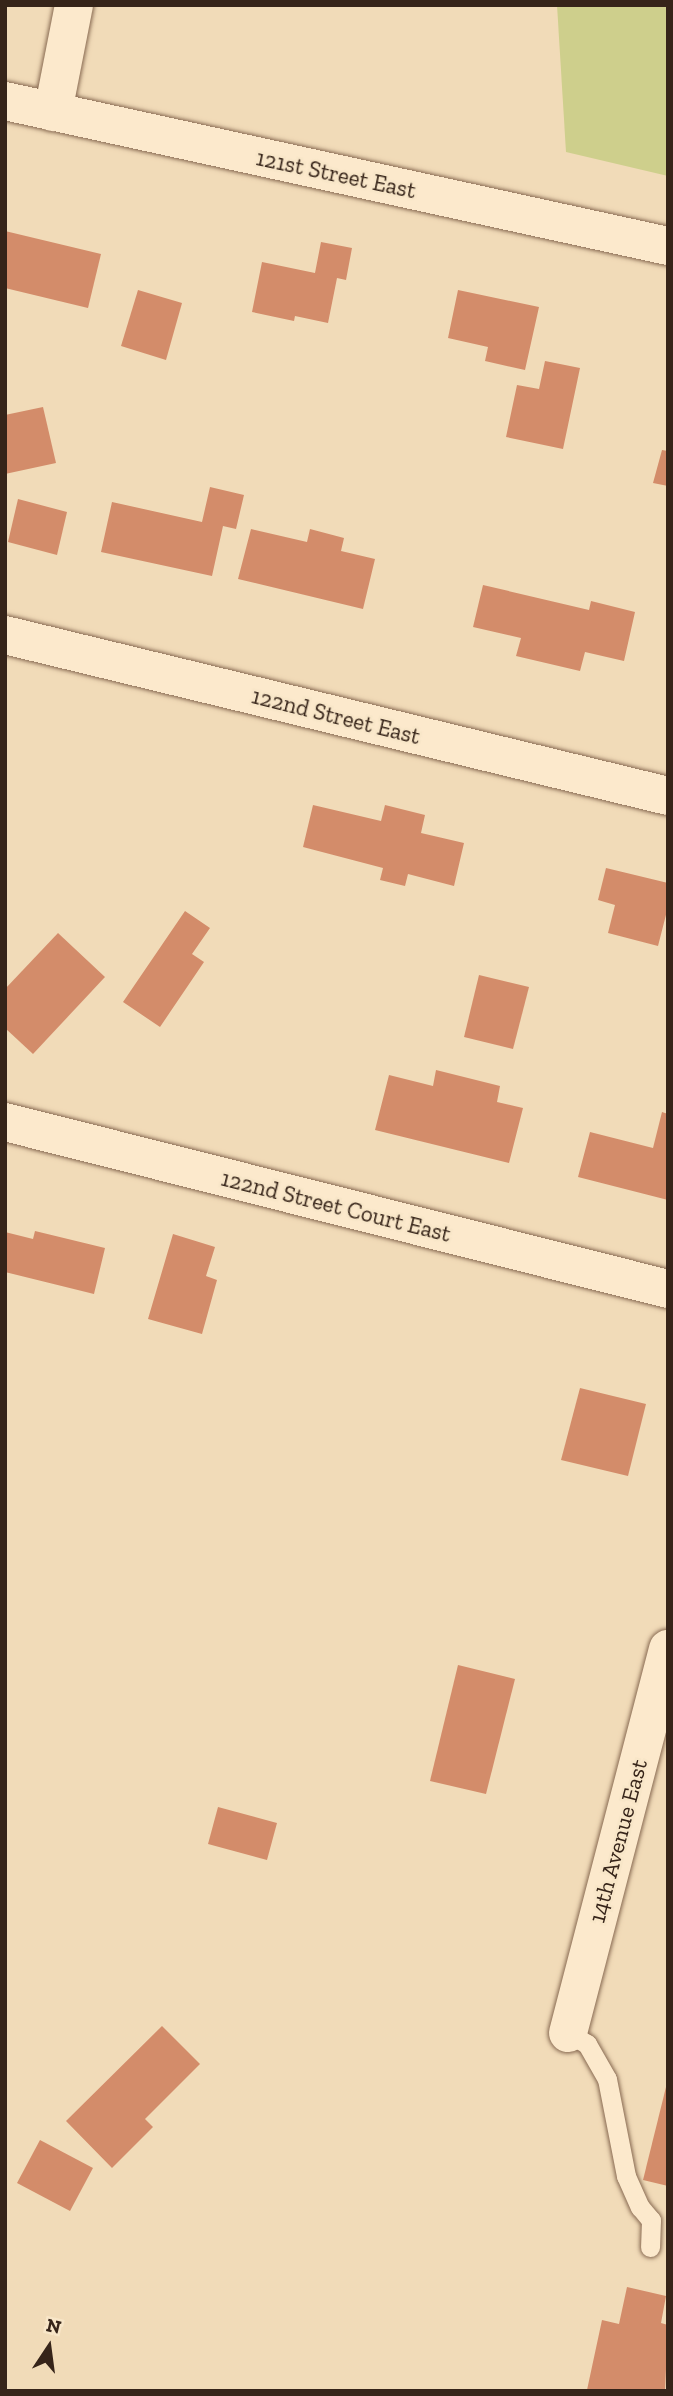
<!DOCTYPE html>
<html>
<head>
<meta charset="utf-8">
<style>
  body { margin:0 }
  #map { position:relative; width:673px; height:2396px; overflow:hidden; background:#f1dbb8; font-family:"Zilla Slab",serif }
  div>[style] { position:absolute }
  .green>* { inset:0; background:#cecf8c }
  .building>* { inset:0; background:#d38c6a }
  .roads { filter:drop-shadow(0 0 2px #886a52) drop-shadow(0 0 2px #886a52) }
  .service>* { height:19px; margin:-9.5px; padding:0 9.5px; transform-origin:9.5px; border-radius:9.5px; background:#fce9cc }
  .minor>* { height:38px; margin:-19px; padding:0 19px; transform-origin:19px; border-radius:19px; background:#fce9cc }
  .tertiary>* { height:38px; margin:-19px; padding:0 19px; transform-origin:19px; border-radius:19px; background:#fce9cc }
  span { translate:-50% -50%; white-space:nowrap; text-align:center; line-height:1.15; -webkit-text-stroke:5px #f8e6c8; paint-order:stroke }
  .street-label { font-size:23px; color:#362419 }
  .frame { position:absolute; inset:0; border:7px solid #362419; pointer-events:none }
  .north { position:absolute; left:14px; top:2312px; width:70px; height:70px; -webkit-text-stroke:5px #f8e6c8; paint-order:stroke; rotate:13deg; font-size:19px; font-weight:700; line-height:28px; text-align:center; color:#362419 }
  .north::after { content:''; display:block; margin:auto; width:24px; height:32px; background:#362419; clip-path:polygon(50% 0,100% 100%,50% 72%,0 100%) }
</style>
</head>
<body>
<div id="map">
  <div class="green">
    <i style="clip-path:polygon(557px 5px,668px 5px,668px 176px,566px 152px)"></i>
  </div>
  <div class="building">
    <i style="clip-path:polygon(5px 231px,101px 254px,88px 308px,5px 288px)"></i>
    <i style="clip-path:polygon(321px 242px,352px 248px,346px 280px,337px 278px,328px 323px,295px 316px,294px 321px,252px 312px,262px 262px,315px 273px)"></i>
    <i style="clip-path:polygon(138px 290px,182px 303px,166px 360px,121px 346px)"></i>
    <i style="clip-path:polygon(458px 290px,539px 307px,525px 370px,485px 361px,488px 347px,448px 338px)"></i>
    <i style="clip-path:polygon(545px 361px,580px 368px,563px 449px,506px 437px,517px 385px,539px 389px)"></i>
    <i style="clip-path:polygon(43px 407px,56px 463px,5px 474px,5px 415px)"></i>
    <i style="clip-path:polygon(662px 450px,668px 451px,668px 486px,653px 483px)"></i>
    <i style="clip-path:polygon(210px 487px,244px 495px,236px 529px,223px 526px,212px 576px,101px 552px,112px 502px,202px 522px)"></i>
    <i style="clip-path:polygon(18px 499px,67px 512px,57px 555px,8px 542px)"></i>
    <i style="clip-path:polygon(251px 529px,307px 542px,310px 529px,344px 538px,341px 551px,375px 559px,363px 609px,238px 579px)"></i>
    <i style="clip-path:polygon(483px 585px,589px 610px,591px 601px,635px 612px,624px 661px,585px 652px,580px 671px,516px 656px,521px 638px,473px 627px)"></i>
    <i style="clip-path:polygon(313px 805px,381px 821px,385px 805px,425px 815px,421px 833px,464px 843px,454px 886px,408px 874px,405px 886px,380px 880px,383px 868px,303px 847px)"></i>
    <i style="clip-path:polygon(606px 868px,668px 883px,668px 907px,658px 946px,608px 933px,615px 905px,598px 900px)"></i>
    <i style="clip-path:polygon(185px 911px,210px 928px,192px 954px,204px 962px,160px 1027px,123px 1002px)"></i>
    <i style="clip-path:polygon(58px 933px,105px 977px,33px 1054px,5px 1028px,5px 989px)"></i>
    <i style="clip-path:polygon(479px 975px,529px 987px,513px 1049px,464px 1037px)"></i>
    <i style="clip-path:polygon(436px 1070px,500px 1086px,497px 1102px,523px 1108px,509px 1163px,375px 1130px,389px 1075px,433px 1086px)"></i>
    <i style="clip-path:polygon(662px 1112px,668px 1114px,668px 1200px,578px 1177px,590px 1132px,653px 1148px)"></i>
    <i style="clip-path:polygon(35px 1231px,105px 1248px,94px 1294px,5px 1272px,5px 1232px,33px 1239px)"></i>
    <i style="clip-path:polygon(173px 1234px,215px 1247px,206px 1276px,217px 1280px,202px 1334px,148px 1319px)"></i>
    <i style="clip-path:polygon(580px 1388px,646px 1404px,628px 1476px,561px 1460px)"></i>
    <i style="clip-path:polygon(458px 1665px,515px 1679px,486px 1794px,430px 1781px)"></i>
    <i style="clip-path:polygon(218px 1807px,277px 1823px,267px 1860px,208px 1844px)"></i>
    <i style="clip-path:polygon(162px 2026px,200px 2064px,145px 2119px,153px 2127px,112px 2168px,66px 2121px)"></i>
    <i style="clip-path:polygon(667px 2083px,668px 2083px,668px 2186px,643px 2180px)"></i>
    <i style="clip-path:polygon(40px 2140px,93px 2168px,70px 2211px,17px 2183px)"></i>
    <i style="clip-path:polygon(627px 2287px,666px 2296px,661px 2323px,668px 2325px,665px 2391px,587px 2390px,602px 2320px,619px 2324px)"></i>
  </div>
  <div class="roads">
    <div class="service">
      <i style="left:568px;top:2033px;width:22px;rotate:30deg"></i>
      <i style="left:587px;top:2044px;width:40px;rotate:60.3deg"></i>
      <i style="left:607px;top:2079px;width:99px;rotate:78.9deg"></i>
      <i style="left:626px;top:2176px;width:34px;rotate:66deg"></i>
      <i style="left:640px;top:2207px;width:17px;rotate:50deg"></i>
      <i style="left:651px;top:2220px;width:27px;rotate:92deg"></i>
    </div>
    <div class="minor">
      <i style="left:53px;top:112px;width:109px;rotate:-78.9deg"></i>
      <i style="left:5px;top:635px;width:682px;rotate:13.65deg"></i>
      <i style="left:5px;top:1122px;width:684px;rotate:14.14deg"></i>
      <i style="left:568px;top:2033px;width:397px;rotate:-75.4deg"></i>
    </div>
    <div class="tertiary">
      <i style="left:5px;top:101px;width:679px;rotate:12.34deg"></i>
    </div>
  </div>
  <div class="street-label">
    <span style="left:336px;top:174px;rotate:12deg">121st Street East</span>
    <span style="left:336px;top:716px;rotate:14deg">122nd Street East</span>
    <span style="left:336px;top:1206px;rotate:14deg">122nd Street Court East</span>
    <span style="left:618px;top:1841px;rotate:-75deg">14th Avenue East</span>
  </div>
  <div class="frame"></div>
  <div class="north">N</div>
</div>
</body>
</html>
